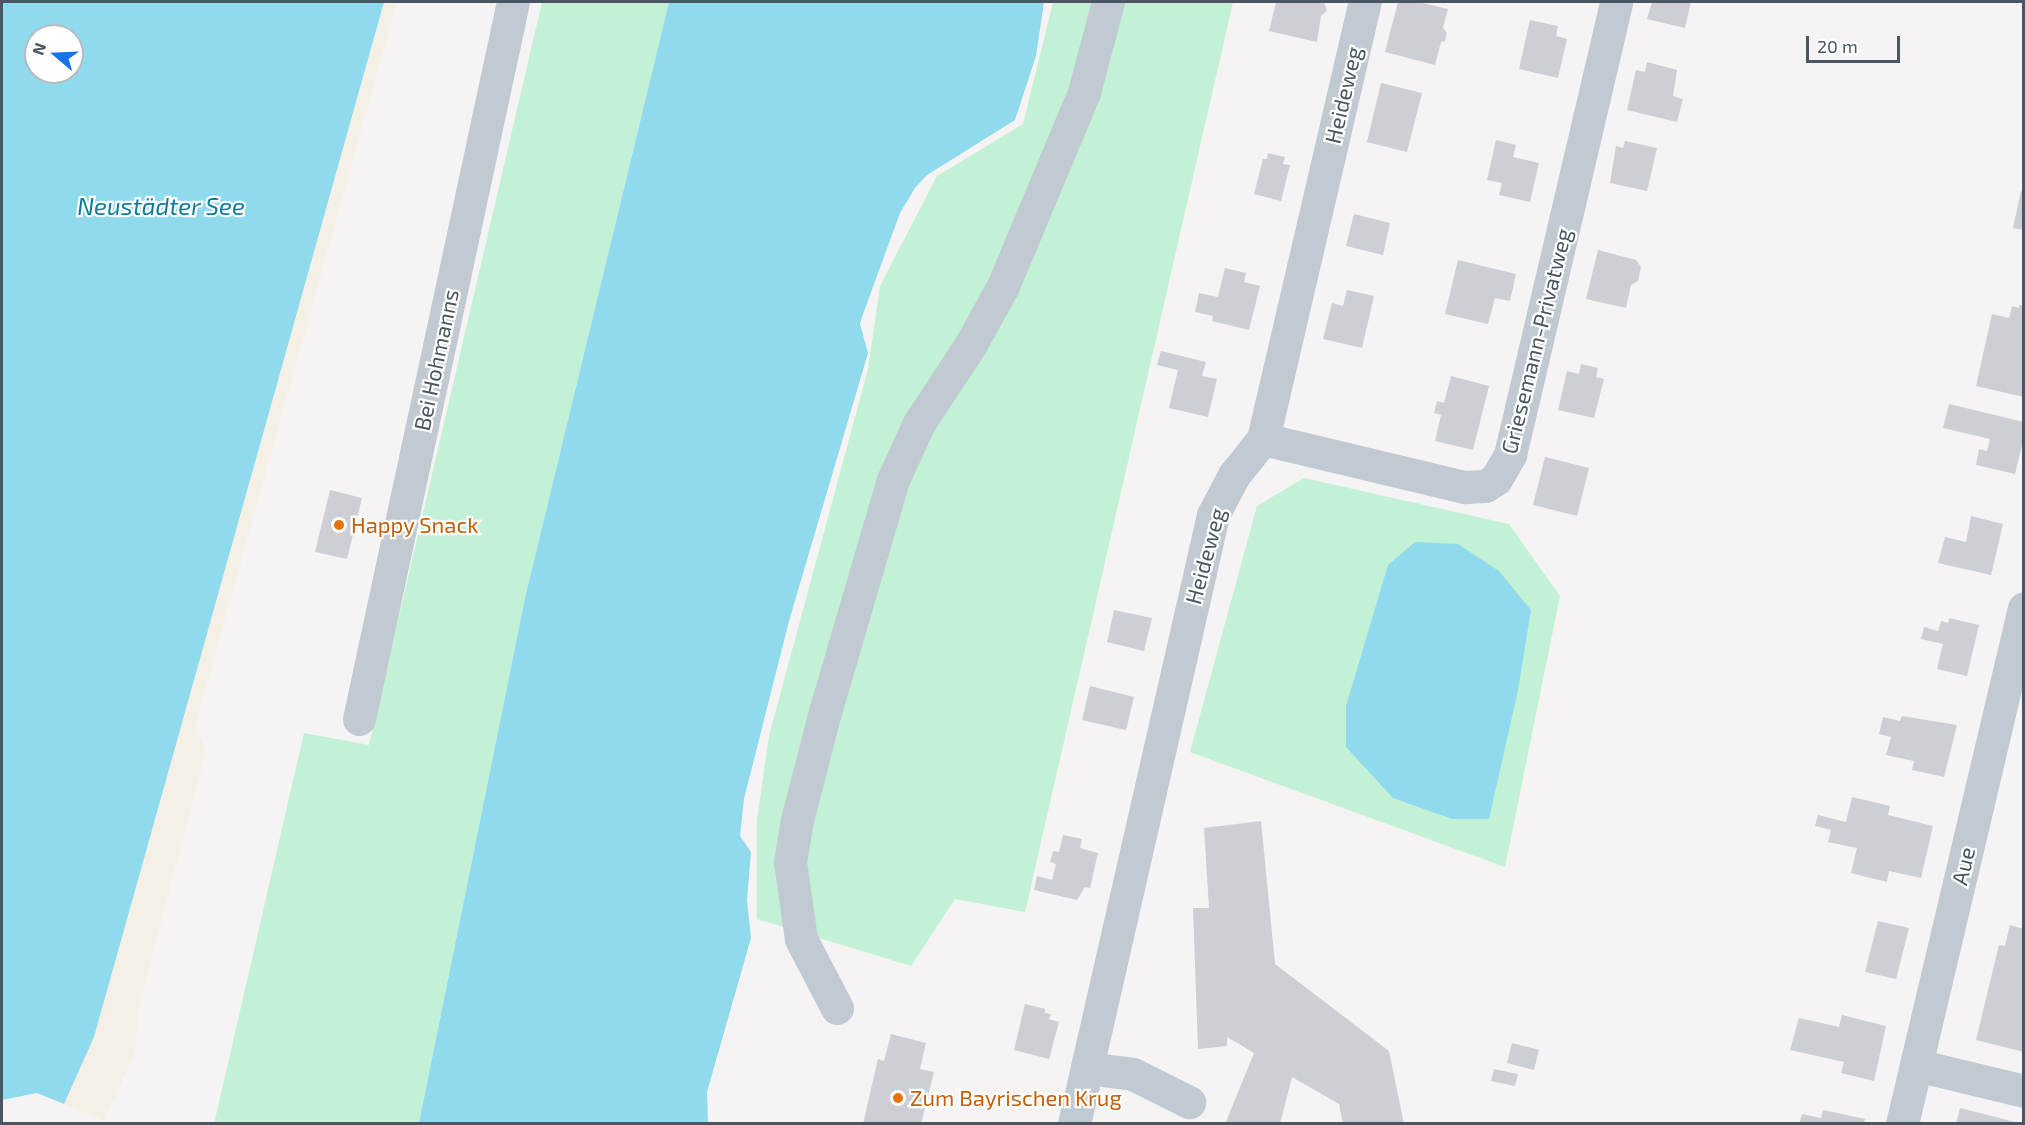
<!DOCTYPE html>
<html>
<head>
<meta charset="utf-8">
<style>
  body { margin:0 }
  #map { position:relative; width:2025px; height:1125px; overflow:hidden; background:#f5f3f3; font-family:"Exo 2",sans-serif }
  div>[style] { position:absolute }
  .green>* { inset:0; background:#c3f1d5 }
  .sand>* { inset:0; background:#f5f0e5 }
  .water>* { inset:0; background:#90daee }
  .building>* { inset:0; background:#cdcfd5 }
  .minor>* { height:33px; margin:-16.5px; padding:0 16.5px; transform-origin:16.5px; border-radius:16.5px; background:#c1cad2 }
  .dots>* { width:16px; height:16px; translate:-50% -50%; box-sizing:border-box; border:3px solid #fff; border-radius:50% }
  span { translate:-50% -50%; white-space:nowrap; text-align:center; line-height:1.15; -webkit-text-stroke:4.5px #fff; paint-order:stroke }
  .street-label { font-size:22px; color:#4a5661 }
  .food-label { font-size:22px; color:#c56008 }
  .left { translate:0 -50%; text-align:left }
  .water-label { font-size:24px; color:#0c7c9b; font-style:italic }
  .frame { position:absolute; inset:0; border:3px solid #4a5661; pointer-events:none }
  .north { position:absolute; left:24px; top:24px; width:60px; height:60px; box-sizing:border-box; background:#fff; border:2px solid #b7bbc0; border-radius:50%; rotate:289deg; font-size:16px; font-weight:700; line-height:24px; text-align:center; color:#4a5661 }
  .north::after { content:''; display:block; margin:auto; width:21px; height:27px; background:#1a73e8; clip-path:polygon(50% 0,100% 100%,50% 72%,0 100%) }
  .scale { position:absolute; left:1806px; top:36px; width:94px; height:27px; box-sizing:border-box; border:3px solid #4a5661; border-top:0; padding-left:8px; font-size:18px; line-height:21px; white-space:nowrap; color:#4a5661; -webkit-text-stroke:4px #fff; paint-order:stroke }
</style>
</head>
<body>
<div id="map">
  <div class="green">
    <i style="clip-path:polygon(542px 2px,669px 2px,525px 598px,419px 1123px,214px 1124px,304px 733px,369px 745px)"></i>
    <i style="clip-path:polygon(1053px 2px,1233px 2px,1025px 912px,955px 899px,911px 966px,757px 919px,757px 820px,769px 736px,868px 369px,880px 286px,937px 176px,1023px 124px)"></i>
    <i style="clip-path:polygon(1304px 478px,1509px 524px,1560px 596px,1505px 867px,1190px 752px,1257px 506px)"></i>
  </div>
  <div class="sand">
    <i style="clip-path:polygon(384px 2px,397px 2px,195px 727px,206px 751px,139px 1007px,135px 1052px,104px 1121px,64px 1104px,94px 1037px)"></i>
  </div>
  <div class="water">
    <i style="clip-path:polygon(evenodd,2px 2px,384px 2px,94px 1037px,64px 1104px,37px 1093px,2px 1100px,2px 2px,36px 36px,72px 36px,72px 72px,36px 72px,36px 36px)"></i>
    <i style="clip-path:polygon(669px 2px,1044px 2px,1036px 56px,1015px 120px,927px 175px,915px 188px,900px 213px,862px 317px,860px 324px,868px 353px,789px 621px,744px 799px,740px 836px,751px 852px,747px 900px,751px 938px,707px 1092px,708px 1123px,419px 1123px,525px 598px)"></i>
    <i style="clip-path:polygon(1415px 542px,1458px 544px,1499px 571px,1531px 610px,1518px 690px,1489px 819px,1452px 819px,1393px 798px,1346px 747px,1346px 706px,1388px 565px)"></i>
  </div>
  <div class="building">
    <i style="clip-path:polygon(1276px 2px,1324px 2px,1327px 11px,1321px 16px,1317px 42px,1269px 31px)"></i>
    <i style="clip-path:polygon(1398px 2px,1418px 2px,1448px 9px,1443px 28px,1447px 33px,1445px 41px,1441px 42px,1435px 65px,1385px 52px)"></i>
    <i style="clip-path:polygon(1652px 2px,1691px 2px,1685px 28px,1647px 19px)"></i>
    <i style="clip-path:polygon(1530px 20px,1558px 26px,1556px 36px,1567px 39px,1558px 78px,1519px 69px)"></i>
    <i style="clip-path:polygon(1647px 62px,1677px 70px,1673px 96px,1683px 99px,1677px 122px,1627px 110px,1636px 70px,1645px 72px)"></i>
    <i style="clip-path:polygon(1381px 83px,1422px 93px,1407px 152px,1367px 142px)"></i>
    <i style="clip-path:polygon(1496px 140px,1516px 145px,1513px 157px,1539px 163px,1530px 202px,1499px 195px,1502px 183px,1487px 180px)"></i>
    <i style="clip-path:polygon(1625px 141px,1657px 148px,1647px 191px,1610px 183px,1616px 146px,1623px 148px)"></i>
    <i style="clip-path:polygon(1268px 153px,1285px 157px,1283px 164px,1290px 165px,1281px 201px,1254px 194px,1263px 159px,1267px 159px)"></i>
    <i style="clip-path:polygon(2021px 191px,2024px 192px,2024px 230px,2013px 228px)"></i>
    <i style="clip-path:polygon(1354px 214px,1390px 223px,1383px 255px,1346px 246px)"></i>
    <i style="clip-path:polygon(1598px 250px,1636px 260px,1641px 267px,1638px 281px,1631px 285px,1626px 308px,1586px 299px)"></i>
    <i style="clip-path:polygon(1458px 260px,1516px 274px,1510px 301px,1495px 298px,1488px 324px,1445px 314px)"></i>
    <i style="clip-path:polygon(1225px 268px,1246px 273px,1244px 282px,1260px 286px,1249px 330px,1212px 321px,1213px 316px,1195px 312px,1199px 293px,1218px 297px)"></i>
    <i style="clip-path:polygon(1347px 290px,1374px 296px,1362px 348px,1323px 339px,1332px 303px,1343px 306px)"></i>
    <i style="clip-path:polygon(2019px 305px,2024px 306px,2024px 397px,1976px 386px,1992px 314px,2009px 318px,2012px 306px,2019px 308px)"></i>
    <i style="clip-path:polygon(1161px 351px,1206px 362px,1202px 376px,1217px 379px,1208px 417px,1169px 408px,1178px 370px,1157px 365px)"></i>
    <i style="clip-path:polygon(1581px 364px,1598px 368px,1596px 377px,1604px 379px,1594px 418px,1558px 410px,1567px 371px,1579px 374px)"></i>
    <i style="clip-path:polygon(1451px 376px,1489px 386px,1473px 450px,1435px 441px,1441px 415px,1434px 413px,1437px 401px,1444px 403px)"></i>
    <i style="clip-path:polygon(1949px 404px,2024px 422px,2024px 437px,2015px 474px,1976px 465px,1979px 449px,1987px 451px,1990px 439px,1943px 428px)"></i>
    <i style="clip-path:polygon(1545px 457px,1589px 468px,1577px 516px,1533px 505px)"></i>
    <i style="clip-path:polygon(330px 490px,362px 498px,347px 559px,315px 552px)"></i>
    <i style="clip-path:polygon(1971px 516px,2003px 524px,1991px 575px,1938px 563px,1945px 537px,1966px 542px)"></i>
    <i style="clip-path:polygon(1114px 610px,1152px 618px,1144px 651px,1107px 642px)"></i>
    <i style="clip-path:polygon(1949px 618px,1979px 625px,1967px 676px,1937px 669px,1943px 644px,1921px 639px,1924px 627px,1938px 631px,1941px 621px,1948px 623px)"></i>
    <i style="clip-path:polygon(1090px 686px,1134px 697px,1126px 730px,1082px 720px)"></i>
    <i style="clip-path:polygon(1902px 716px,1957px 725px,1944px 777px,1912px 770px,1914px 761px,1886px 755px,1891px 737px,1879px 734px,1883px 717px,1900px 721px)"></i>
    <i style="clip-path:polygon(1852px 797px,1890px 806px,1888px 815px,1933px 826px,1921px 878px,1889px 871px,1887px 882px,1851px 873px,1857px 848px,1828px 842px,1831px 830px,1815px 826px,1818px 815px,1846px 822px)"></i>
    <i style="clip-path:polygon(1261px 821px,1275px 964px,1389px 1051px,1404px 1124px,1343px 1124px,1339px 1104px,1292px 1077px,1280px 1124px,1225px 1124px,1254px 1053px,1227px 1037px,1227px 1046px,1198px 1049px,1193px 908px,1209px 908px,1204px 828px)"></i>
    <i style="clip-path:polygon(1063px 835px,1082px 839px,1080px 848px,1098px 853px,1090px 888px,1085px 887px,1077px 900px,1034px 890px,1037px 876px,1052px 880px,1056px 864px,1050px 862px,1053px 851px,1059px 852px)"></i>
    <i style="clip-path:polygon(1878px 921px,1909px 928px,1896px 979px,1865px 972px)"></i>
    <i style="clip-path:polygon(2010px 925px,2024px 929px,2024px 1052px,1976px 1040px,1999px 945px,2005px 946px)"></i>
    <i style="clip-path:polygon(1025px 1004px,1045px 1009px,1045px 1013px,1051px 1014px,1049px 1019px,1059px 1022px,1049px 1059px,1014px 1050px)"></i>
    <i style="clip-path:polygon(1842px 1015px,1886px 1026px,1874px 1081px,1841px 1073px,1844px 1062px,1790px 1050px,1799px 1018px,1839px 1027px)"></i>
    <i style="clip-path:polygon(891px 1034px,926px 1043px,920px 1069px,934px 1072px,921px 1124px,863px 1124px,878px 1059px,884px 1061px)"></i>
    <i style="clip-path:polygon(1512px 1043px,1539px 1050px,1534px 1070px,1507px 1063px)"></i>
    <i style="clip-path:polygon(1494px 1069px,1518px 1074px,1515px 1086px,1491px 1081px)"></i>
    <i style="clip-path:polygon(1960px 1108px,2019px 1123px,2018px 1124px,1956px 1124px)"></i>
    <i style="clip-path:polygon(1823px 1110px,1865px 1119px,1864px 1124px,1799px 1124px,1802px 1114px,1821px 1118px)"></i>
  </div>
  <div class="minor">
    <i style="left:1263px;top:439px;width:208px;rotate:13.4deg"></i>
    <i style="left:1465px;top:487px;width:20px;rotate:-3deg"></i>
    <i style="left:1485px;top:486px;width:13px;rotate:-32deg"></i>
    <i style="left:1496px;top:479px;width:28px;rotate:-60deg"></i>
    <i style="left:1510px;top:455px;width:465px;rotate:-76.8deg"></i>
    <i style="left:359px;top:719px;width:733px;rotate:-77.88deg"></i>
    <i style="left:837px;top:1008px;width:78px;rotate:-117.6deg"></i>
    <i style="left:801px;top:939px;width:78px;rotate:-98.1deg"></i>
    <i style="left:790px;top:862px;width:43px;rotate:-80.5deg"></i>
    <i style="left:797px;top:820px;width:112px;rotate:-75.5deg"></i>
    <i style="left:825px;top:712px;width:242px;rotate:-73.7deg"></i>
    <i style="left:893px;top:480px;width:63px;rotate:-65.5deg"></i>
    <i style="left:919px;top:423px;width:95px;rotate:-56.6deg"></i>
    <i style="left:971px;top:344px;width:66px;rotate:-61.1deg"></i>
    <i style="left:1003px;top:286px;width:210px;rotate:-67.3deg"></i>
    <i style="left:1084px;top:92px;width:93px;rotate:-75.1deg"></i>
    <i style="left:1916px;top:1065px;width:111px;rotate:13.5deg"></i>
    <i style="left:1087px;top:1068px;width:46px;rotate:7.4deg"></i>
    <i style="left:1133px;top:1074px;width:63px;rotate:26.6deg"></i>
    <i style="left:1074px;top:1124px;width:625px;rotate:-77.14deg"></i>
    <i style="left:1213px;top:515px;width:45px;rotate:-62.3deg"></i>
    <i style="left:1234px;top:475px;width:46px;rotate:-51.1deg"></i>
    <i style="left:1263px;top:439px;width:449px;rotate:-76.9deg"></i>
    <i style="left:1902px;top:1124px;width:530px;rotate:-76.7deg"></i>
  </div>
  <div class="dots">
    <i style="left:339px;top:525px;background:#e8710a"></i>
    <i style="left:898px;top:1098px;background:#e8710a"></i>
  </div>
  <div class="street-label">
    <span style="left:1343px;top:95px;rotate:-77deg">Heideweg</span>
    <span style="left:1536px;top:341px;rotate:-76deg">Griesemann-Privatweg</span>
    <span style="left:436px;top:360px;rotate:-78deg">Bei Hohmanns</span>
    <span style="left:1205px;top:556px;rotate:-75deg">Heideweg</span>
    <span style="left:1963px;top:866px;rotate:-77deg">Aue</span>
  </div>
  <div class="food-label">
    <span class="left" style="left:351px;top:525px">Happy Snack</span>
    <span class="left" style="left:910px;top:1098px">Zum Bayrischen Krug</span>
  </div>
  <div class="water-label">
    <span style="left:161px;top:206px">Neustädter See</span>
  </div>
  <div class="frame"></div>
  <div class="north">N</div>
  <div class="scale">20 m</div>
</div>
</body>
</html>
